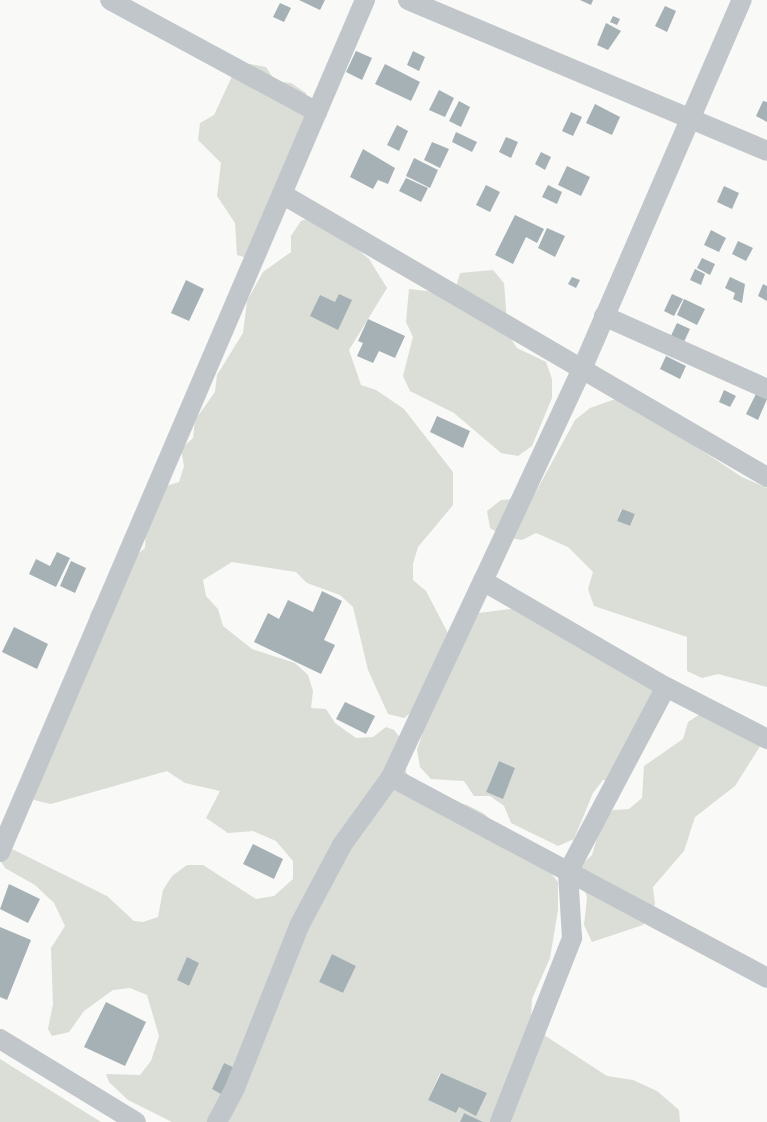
<!DOCTYPE html>
<html>
<head>
<meta charset="utf-8">
<style>
  body { margin:0 }
  #map { position:relative; width:767px; height:1122px; overflow:hidden; background:#f9f9f7; font-family:"Varela Round",sans-serif }
  div>[style] { position:absolute }
  .green>* { inset:0; background:#daded6 }
  .building>* { inset:0; background:#a5b1b4 }
  .minor>* { height:20px; margin:-10px; padding:0 10px; transform-origin:10px; border-radius:10px; background:#c0c6c9 }
  span { translate:-50% -50%; white-space:nowrap; text-align:center; line-height:1.15; -webkit-text-stroke:4px #fff; paint-order:stroke }
</style>
</head>
<body>
<div id="map">
  <div class="green">
    <i style="clip-path:polygon(250px 64px,266px 67px,275px 81px,291px 83px,306px 93px,308px 123px,254px 260px,237px 255px,235px 223px,217px 196px,221px 163px,198px 140px,200px 123px,214px 115px,235px 70px)"></i>
    <i style="clip-path:polygon(evenodd,317px 215px,369px 259px,387px 288px,349px 350px,361px 385px,376px 390px,404px 409px,453px 472px,453px 505px,418px 547px,413px 564px,413px 580px,426px 591px,450px 637px,418px 707px,404px 718px,388px 714px,368px 670px,353px 607px,340px 595px,307px 583px,296px 572px,232px 562px,203px 580px,206px 596px,218px 609px,223px 626px,252px 649px,295px 663px,308px 675px,313px 691px,311px 708px,326px 709px,335px 723px,356px 738px,373px 737px,386px 727px,394px 730px,405px 744px,406px 772px,411px 780px,431px 797px,467px 805px,483px 813px,546px 867px,558px 882px,558px 910px,550px 958px,532px 999px,531px 1018px,541px 1033px,607px 1076px,633px 1080px,657px 1091px,679px 1110px,680px 1122px,483px 1122px,464px 1113px,460px 1122px,172px 1122px,128px 1100px,109px 1082px,106px 1074px,140px 1075px,151px 1061px,159px 1036px,147px 995px,130px 988px,113px 990px,84px 1011px,69px 1032px,52px 1036px,48px 1029px,53px 1004px,51px 948px,65px 926px,54px 903px,35px 885px,5px 868px,0 860px,12px 849px,107px 896px,134px 921px,143px 922px,158px 917px,163px 890px,172px 876px,187px 865px,203px 865px,256px 899px,274px 896px,293px 879px,293px 861px,276px 841px,253px 831px,228px 833px,206px 818px,220px 791px,185px 783px,167px 771px,51px 804px,34px 800px,28px 768px,83px 645px,91px 612px,119px 570px,145px 548px,146px 517px,163px 487px,179px 482px,184px 466px,181px 449px,193px 438px,195px 420px,215px 392px,217px 375px,243px 333px,247px 301px,263px 272px,291px 252px,291px 236px,301px 221px,317px 215px,332px 954px,356px 966px,343px 993px,319px 982px,332px 954px,317px 215px,187px 958px,199px 963px,189px 986px,177px 980px,187px 958px,317px 215px,224px 1063px,224px 1096px,212px 1089px,224px 1063px,317px 215px,440px 1073px,487px 1093px,476px 1115px,459px 1107px,456px 1113px,428px 1100px,440px 1073px)"></i>
    <i style="clip-path:polygon(493px 270px,504px 283px,508px 334px,517px 348px,546px 362px,552px 379px,552px 398px,532px 446px,518px 456px,501px 453px,454px 413px,410px 391px,403px 376px,413px 337px,406px 322px,409px 289px,454px 294px,460px 273px)"></i>
    <i style="clip-path:polygon(evenodd,621px 397px,742px 477px,767px 488px,767px 687px,718px 674px,702px 678px,687px 671px,687px 637px,594px 606px,588px 589px,593px 572px,568px 547px,536px 533px,522px 540px,505px 537px,490px 528px,487px 511px,501px 500px,533px 497px,575px 420px,590px 408px,621px 397px,621px 509px,635px 514px,630px 526px,617px 521px,621px 509px)"></i>
    <i style="clip-path:polygon(evenodd,510px 609px,531px 611px,652px 680px,653px 697px,623px 781px,603px 780px,593px 793px,574px 839px,558px 846px,511px 823px,504px 806px,490px 796px,474px 796px,464px 781px,431px 779px,420px 767px,417px 750px,433px 701px,479px 613px,510px 609px,499px 761px,515px 768px,503px 798px,486px 792px,499px 761px)"></i>
    <i style="clip-path:polygon(703px 712px,762px 743px,735px 786px,695px 817px,684px 851px,653px 887px,655px 904px,643px 925px,592px 942px,584px 925px,587px 898px,579px 867px,592px 855px,601px 824px,613px 810px,629px 809px,642px 798px,644px 766px,683px 739px,688px 722px)"></i>
    <i style="clip-path:polygon(0 1059px,101px 1122px,0 1122px)"></i>
  </div>
  <div class="building">
    <i style="clip-path:polygon(299px 0,325px 0,320px 10px)"></i>
    <i style="clip-path:polygon(580px 0,593px 0,591px 5px)"></i>
    <i style="clip-path:polygon(280px 3px,291px 8px,284px 22px,273px 17px)"></i>
    <i style="clip-path:polygon(665px 6px,676px 11px,667px 32px,655px 26px)"></i>
    <i style="clip-path:polygon(613px 16px,620px 19px,617px 25px,610px 22px)"></i>
    <i style="clip-path:polygon(606px 23px,621px 31px,608px 50px,597px 45px)"></i>
    <i style="clip-path:polygon(356px 51px,372px 58px,362px 80px,346px 72px)"></i>
    <i style="clip-path:polygon(413px 51px,425px 57px,419px 71px,407px 65px)"></i>
    <i style="clip-path:polygon(385px 64px,420px 82px,411px 101px,375px 84px)"></i>
    <i style="clip-path:polygon(439px 90px,454px 98px,445px 117px,429px 110px)"></i>
    <i style="clip-path:polygon(459px 101px,470px 107px,461px 127px,449px 121px)"></i>
    <i style="clip-path:polygon(763px 101px,767px 102px,767px 122px,756px 116px)"></i>
    <i style="clip-path:polygon(595px 104px,620px 117px,612px 135px,586px 123px)"></i>
    <i style="clip-path:polygon(571px 112px,582px 117px,573px 136px,562px 131px)"></i>
    <i style="clip-path:polygon(397px 125px,408px 131px,399px 151px,387px 145px)"></i>
    <i style="clip-path:polygon(456px 132px,477px 142px,472px 152px,452px 142px)"></i>
    <i style="clip-path:polygon(506px 137px,518px 142px,511px 158px,499px 152px)"></i>
    <i style="clip-path:polygon(432px 142px,449px 149px,440px 168px,424px 160px)"></i>
    <i style="clip-path:polygon(363px 149px,395px 168px,388px 184px,378px 180px,373px 189px,350px 177px)"></i>
    <i style="clip-path:polygon(541px 152px,551px 157px,545px 170px,535px 164px)"></i>
    <i style="clip-path:polygon(414px 158px,438px 170px,430px 188px,406px 176px)"></i>
    <i style="clip-path:polygon(567px 166px,590px 177px,581px 196px,558px 185px)"></i>
    <i style="clip-path:polygon(406px 178px,428px 188px,421px 202px,399px 191px)"></i>
    <i style="clip-path:polygon(486px 185px,500px 192px,490px 212px,476px 205px)"></i>
    <i style="clip-path:polygon(548px 185px,562px 192px,557px 204px,542px 197px)"></i>
    <i style="clip-path:polygon(724px 186px,739px 193px,732px 209px,717px 202px)"></i>
    <i style="clip-path:polygon(515px 215px,544px 229px,537px 243px,526px 237px,513px 264px,495px 255px)"></i>
    <i style="clip-path:polygon(547px 228px,565px 236px,555px 257px,538px 248px)"></i>
    <i style="clip-path:polygon(711px 230px,726px 238px,719px 252px,704px 245px)"></i>
    <i style="clip-path:polygon(738px 241px,753px 248px,746px 261px,732px 254px)"></i>
    <i style="clip-path:polygon(702px 258px,715px 264px,710px 275px,697px 268px)"></i>
    <i style="clip-path:polygon(695px 269px,705px 274px,701px 285px,690px 280px)"></i>
    <i style="clip-path:polygon(572px 277px,580px 280px,576px 288px,568px 284px)"></i>
    <i style="clip-path:polygon(730px 277px,745px 284px,742px 303px,733px 299px,735px 293px,725px 288px)"></i>
    <i style="clip-path:polygon(186px 280px,204px 289px,189px 321px,171px 313px)"></i>
    <i style="clip-path:polygon(763px 284px,767px 286px,767px 301px,758px 296px)"></i>
    <i style="clip-path:polygon(339px 294px,352px 300px,338px 330px,310px 316px,320px 295px,335px 302px)"></i>
    <i style="clip-path:polygon(672px 294px,683px 299px,674px 316px,664px 311px)"></i>
    <i style="clip-path:polygon(684px 299px,705px 309px,697px 325px,677px 315px)"></i>
    <i style="clip-path:polygon(368px 319px,405px 336px,395px 358px,379px 351px,373px 363px,357px 356px,363px 343px,358px 341px)"></i>
    <i style="clip-path:polygon(677px 323px,690px 329px,682px 346px,669px 340px)"></i>
    <i style="clip-path:polygon(666px 356px,686px 366px,680px 379px,660px 369px)"></i>
    <i style="clip-path:polygon(724px 390px,736px 396px,730px 407px,719px 402px)"></i>
    <i style="clip-path:polygon(756px 394px,767px 399px,758px 420px,746px 414px)"></i>
    <i style="clip-path:polygon(437px 416px,470px 431px,463px 448px,430px 432px)"></i>
    <i style="clip-path:polygon(622px 509px,635px 514px,630px 526px,617px 521px)"></i>
    <i style="clip-path:polygon(57px 552px,70px 558px,56px 587px,29px 574px,36px 559px,50px 566px)"></i>
    <i style="clip-path:polygon(71px 561px,86px 568px,75px 593px,60px 586px)"></i>
    <i style="clip-path:polygon(322px 591px,342px 601px,324px 640px,335px 645px,321px 674px,254px 642px,268px 613px,279px 619px,288px 600px,313px 612px)"></i>
    <i style="clip-path:polygon(14px 627px,48px 644px,37px 669px,2px 652px)"></i>
    <i style="clip-path:polygon(345px 702px,375px 716px,366px 734px,336px 719px)"></i>
    <i style="clip-path:polygon(499px 761px,515px 768px,503px 799px,486px 792px)"></i>
    <i style="clip-path:polygon(253px 844px,283px 859px,274px 879px,243px 864px)"></i>
    <i style="clip-path:polygon(9px 884px,40px 899px,28px 923px,0 909px)"></i>
    <i style="clip-path:polygon(0 927px,31px 940px,7px 1000px,0 997px)"></i>
    <i style="clip-path:polygon(332px 954px,356px 966px,343px 993px,319px 982px)"></i>
    <i style="clip-path:polygon(187px 957px,199px 963px,189px 986px,177px 980px)"></i>
    <i style="clip-path:polygon(106px 1002px,146px 1022px,125px 1066px,84px 1047px)"></i>
    <i style="clip-path:polygon(224px 1063px,237px 1069px,224px 1096px,212px 1089px)"></i>
    <i style="clip-path:polygon(441px 1073px,487px 1093px,476px 1116px,459px 1107px,456px 1113px,428px 1100px)"></i>
    <i style="clip-path:polygon(464px 1113px,483px 1122px,460px 1122px)"></i>
  </div>
  <div class="minor">
    <i style="left:408px;top:0;width:389px;rotate:22.8deg"></i>
    <i style="left:317px;top:112px;width:122px;rotate:-66.8deg"></i>
    <i style="left:282px;top:194px;width:562px;rotate:30.26deg"></i>
    <i style="left:604px;top:316px;width:179px;rotate:24.1deg"></i>
    <i style="left:483px;top:581px;width:211px;rotate:30.1deg"></i>
    <i style="left:666px;top:687px;width:114px;rotate:27.2deg"></i>
    <i style="left:391px;top:777px;width:426px;rotate:28.1deg"></i>
    <i style="left:0;top:852px;width:805px;rotate:-66.81deg"></i>
    <i style="left:317px;top:112px;width:235px;rotate:-151.6deg"></i>
    <i style="left:0;top:1039px;width:159px;rotate:31.4deg"></i>
    <i style="left:217px;top:1122px;width:38px;rotate:-62deg"></i>
    <i style="left:235px;top:1088px;width:174px;rotate:-68.4deg"></i>
    <i style="left:299px;top:926px;width:92px;rotate:-62deg"></i>
    <i style="left:342px;top:845px;width:84px;rotate:-54.2deg"></i>
    <i style="left:391px;top:777px;width:217px;rotate:-64.9deg"></i>
    <i style="left:483px;top:581px;width:234px;rotate:-65deg"></i>
    <i style="left:582px;top:369px;width:402px;rotate:-66.6deg"></i>
    <i style="left:500px;top:1122px;width:198px;rotate:-68.6deg"></i>
    <i style="left:572px;top:938px;width:66px;rotate:-93.5deg"></i>
    <i style="left:568px;top:872px;width:209px;rotate:-62.1deg"></i>
  </div>
</div>
</body>
</html>
